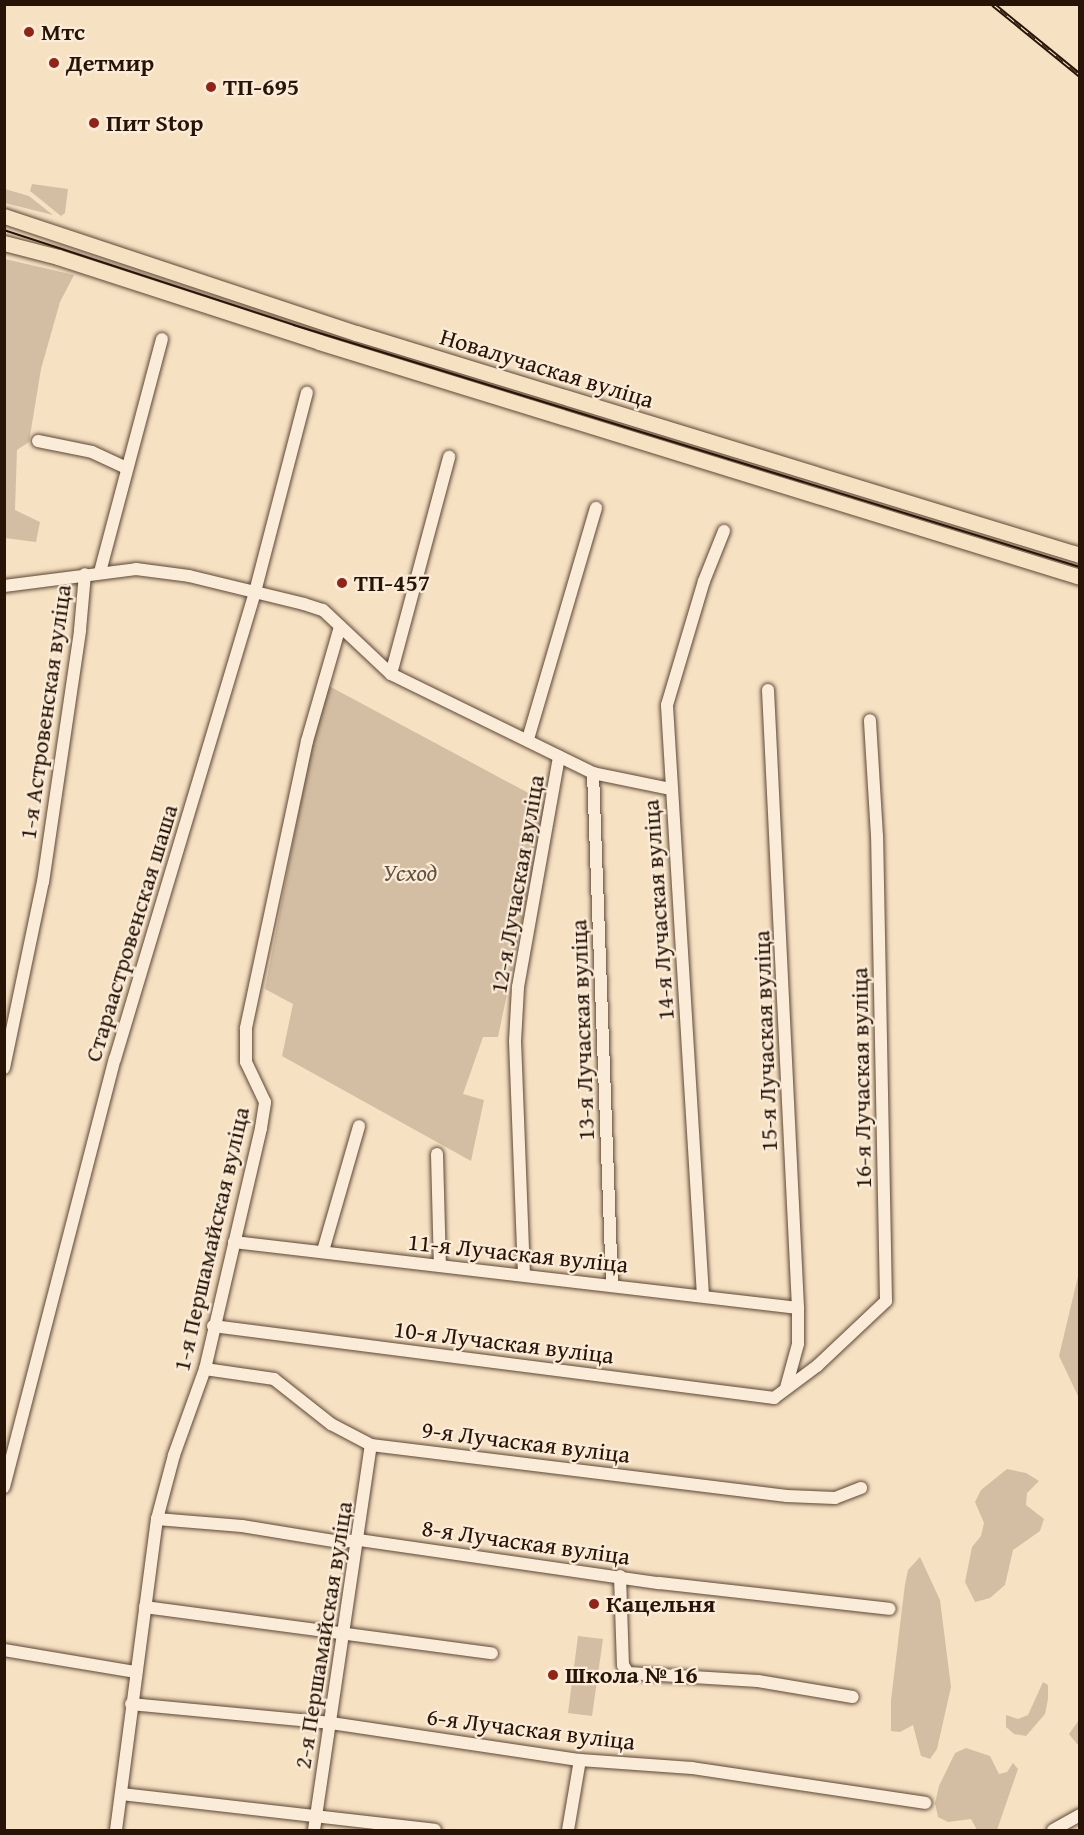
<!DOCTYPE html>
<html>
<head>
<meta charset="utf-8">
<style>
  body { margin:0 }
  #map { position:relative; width:1084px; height:1835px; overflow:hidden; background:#f7e1c3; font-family:"Gentium Book Plus",serif }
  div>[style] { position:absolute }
  .green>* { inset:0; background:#d4bea3 }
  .roads { filter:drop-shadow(0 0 2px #5c4736) drop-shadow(0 0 2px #5c4736) }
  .minor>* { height:12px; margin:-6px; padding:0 6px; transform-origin:6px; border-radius:6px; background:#faecd8 }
  .major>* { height:15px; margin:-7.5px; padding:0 7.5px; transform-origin:7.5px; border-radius:7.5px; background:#f7e1c3 }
  .tram>* { height:1.5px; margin:-0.75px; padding:0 0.75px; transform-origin:0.75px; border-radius:0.75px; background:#281407 }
  .rail>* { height:5px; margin-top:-2.5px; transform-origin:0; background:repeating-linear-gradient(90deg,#faecd8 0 9px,#281407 0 18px); box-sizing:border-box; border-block:2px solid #281407 }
  .dots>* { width:16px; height:16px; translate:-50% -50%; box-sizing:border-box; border:3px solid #faecd8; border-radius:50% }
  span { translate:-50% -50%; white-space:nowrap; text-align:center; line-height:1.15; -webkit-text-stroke:4.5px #faecd8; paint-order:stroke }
  .poi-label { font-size:24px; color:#281407; font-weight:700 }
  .left { translate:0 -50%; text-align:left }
  .street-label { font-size:24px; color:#281407 }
  .park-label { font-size:24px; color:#64503e; font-style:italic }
  .frame { position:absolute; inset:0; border:6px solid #281407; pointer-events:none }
</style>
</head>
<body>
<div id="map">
  <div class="green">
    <i style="clip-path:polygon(32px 184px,68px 189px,65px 213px,61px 216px,30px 191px)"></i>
    <i style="clip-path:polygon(5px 189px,29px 196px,53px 215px,5px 203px)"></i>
    <i style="clip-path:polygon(5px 259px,74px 275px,60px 302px,41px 369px,29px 442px,17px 450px,15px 510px,40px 522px,36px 542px,5px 538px)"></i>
    <i style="clip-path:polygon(329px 686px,547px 803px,498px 1037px,483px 1037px,463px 1094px,484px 1100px,471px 1161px,282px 1056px,293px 1004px,265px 989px,310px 753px)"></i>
    <i style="clip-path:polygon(1079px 1272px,1079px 1398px,1059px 1356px)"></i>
    <i style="clip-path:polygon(1007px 1469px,1026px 1473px,1039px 1481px,1027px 1493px,1026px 1505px,1044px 1519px,1040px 1531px,1013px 1550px,1005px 1585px,990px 1598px,975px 1602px,965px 1582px,972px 1547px,981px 1536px,984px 1523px,975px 1502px,981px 1490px)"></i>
    <i style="clip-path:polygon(920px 1557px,940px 1600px,951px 1687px,937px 1749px,930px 1759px,921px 1756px,913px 1725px,900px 1732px,891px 1731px,891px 1700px,905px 1584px,908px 1570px)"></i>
    <i style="clip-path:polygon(578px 1636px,603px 1639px,592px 1716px,568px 1713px)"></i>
    <i style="clip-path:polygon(1043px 1682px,1048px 1685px,1048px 1699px,1045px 1714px,1026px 1736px,1014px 1734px,1006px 1727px,1006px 1715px,1018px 1719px,1028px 1715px)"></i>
    <i style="clip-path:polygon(1079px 1720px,1079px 1744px,1077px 1744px,1069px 1734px)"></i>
    <i style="clip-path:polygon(966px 1748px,990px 1756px,999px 1774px,1007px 1772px,1013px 1763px,1018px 1769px,997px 1830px,977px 1830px,971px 1819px,948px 1822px,938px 1817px,935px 1803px,939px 1786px,955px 1753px)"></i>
  </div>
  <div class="roads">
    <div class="minor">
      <i style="left:38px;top:441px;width:55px;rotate:11.5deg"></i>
      <i style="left:92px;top:452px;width:38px;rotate:25deg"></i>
      <i style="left:100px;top:572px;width:241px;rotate:-75.1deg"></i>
      <i style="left:4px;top:586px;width:133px;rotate:-7.3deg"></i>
      <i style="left:136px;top:569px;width:53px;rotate:7.5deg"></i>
      <i style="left:189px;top:576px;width:118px;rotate:13.7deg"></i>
      <i style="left:304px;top:604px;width:20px;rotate:18deg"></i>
      <i style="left:323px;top:610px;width:93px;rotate:43.3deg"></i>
      <i style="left:391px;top:674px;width:225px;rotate:26.1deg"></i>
      <i style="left:593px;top:773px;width:80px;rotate:11.6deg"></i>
      <i style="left:391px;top:674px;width:225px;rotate:-75deg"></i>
      <i style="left:768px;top:690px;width:619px;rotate:87.22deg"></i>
      <i style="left:798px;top:1308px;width:36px;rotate:90deg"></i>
      <i style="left:798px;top:1344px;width:46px;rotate:105.3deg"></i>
      <i style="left:528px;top:739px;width:241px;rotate:-73.6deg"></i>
      <i style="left:593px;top:773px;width:512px;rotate:87.87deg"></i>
      <i style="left:4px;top:1068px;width:190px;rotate:-78.2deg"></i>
      <i style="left:43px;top:882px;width:255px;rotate:-81.6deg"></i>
      <i style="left:80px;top:630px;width:56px;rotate:-84.9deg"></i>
      <i style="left:437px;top:1154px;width:112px;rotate:88.5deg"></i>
      <i style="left:234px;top:1242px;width:568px;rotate:6.67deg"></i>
      <i style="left:323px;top:1251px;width:130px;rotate:-73.9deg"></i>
      <i style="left:524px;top:1275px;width:234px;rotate:-92.2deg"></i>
      <i style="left:515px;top:1041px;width:54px;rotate:-86.8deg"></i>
      <i style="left:518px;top:987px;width:234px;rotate:-79.9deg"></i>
      <i style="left:703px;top:1296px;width:592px;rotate:-93.49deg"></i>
      <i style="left:667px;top:705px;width:129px;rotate:-73.4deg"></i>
      <i style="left:704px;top:581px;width:54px;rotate:-68.2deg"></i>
      <i style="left:213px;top:1326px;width:566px;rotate:7.31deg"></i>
      <i style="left:774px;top:1398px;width:54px;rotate:-36.7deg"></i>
      <i style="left:817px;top:1366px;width:95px;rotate:-43.3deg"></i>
      <i style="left:886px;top:1301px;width:465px;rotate:-91.1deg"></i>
      <i style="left:877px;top:836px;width:116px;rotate:-93.5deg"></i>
      <i style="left:205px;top:1369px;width:70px;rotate:8.2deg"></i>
      <i style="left:274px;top:1379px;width:73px;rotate:38.3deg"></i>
      <i style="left:331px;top:1424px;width:45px;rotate:27.7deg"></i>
      <i style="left:371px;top:1445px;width:419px;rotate:7deg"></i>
      <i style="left:787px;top:1496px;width:48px;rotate:2.4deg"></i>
      <i style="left:835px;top:1498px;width:28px;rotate:-21deg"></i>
      <i style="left:4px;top:1487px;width:442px;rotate:-75.5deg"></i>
      <i style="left:115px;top:1059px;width:488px;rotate:-73.3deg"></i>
      <i style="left:255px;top:592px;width:206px;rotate:-75.4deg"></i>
      <i style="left:157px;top:1519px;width:85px;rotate:4.7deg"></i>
      <i style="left:242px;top:1526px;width:99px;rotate:9.3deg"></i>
      <i style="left:340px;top:1542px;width:19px;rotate:-6deg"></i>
      <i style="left:359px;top:1540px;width:303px;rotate:8.2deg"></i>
      <i style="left:659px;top:1583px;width:232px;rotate:6.4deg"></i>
      <i style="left:620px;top:1576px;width:89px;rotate:88.1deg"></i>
      <i style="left:623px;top:1665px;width:9px;rotate:58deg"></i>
      <i style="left:628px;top:1673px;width:130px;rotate:3.5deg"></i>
      <i style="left:758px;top:1681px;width:96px;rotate:9.6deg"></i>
      <i style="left:145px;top:1607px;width:350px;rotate:7.6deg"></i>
      <i style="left:4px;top:1650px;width:134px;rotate:9.5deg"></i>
      <i style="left:131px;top:1704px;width:201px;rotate:5.4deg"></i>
      <i style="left:331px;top:1723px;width:252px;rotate:8.5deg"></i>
      <i style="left:580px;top:1760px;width:112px;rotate:4.1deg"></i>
      <i style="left:692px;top:1768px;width:236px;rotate:8.5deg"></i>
      <i style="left:121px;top:1794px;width:316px;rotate:6.5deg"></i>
      <i style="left:116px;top:1830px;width:314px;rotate:-82.5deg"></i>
      <i style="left:157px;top:1519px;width:66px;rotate:-75.1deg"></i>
      <i style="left:174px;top:1455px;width:91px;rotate:-70.2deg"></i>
      <i style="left:205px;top:1369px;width:247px;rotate:-76.9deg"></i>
      <i style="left:261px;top:1128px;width:26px;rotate:-81deg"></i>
      <i style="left:265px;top:1102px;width:44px;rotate:-115.4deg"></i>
      <i style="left:246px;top:1062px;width:34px;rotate:-90deg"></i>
      <i style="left:246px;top:1028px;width:293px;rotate:-78deg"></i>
      <i style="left:307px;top:741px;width:119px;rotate:-73.9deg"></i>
      <i style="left:314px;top:1830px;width:389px;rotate:-81.6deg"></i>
      <i style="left:568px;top:1830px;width:71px;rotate:-80.3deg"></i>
      <i style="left:1053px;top:1830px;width:31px;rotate:-29deg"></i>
    </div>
    <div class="major">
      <i style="left:4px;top:216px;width:371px;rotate:18.4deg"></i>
      <i style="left:356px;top:333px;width:757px;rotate:17.05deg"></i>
      <i style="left:4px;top:243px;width:56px;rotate:14.5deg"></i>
      <i style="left:58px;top:257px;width:274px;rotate:18deg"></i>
      <i style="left:319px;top:342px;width:796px;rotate:17.16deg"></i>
    </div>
  </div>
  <div class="tram">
    <i style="left:4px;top:230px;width:305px;rotate:18.1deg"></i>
    <i style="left:294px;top:325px;width:822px;rotate:17.11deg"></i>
  </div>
  <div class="rail">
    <i style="left:993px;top:4px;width:112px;rotate:39.2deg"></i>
  </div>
  <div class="dots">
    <i style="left:29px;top:32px;background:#8f2418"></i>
    <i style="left:54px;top:63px;background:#8f2418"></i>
    <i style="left:211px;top:87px;background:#8f2418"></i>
    <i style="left:94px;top:123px;background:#8f2418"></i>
    <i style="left:342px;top:583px;background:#8f2418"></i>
    <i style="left:594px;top:1604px;background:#8f2418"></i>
    <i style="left:553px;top:1675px;background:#8f2418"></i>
  </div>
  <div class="poi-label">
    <span class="left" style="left:41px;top:32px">Мтс</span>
    <span class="left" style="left:66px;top:63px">Детмир</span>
    <span class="left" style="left:223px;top:87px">ТП-695</span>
    <span class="left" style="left:106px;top:123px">Пит Stop</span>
    <span class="left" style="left:354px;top:583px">ТП-457</span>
    <span class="left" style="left:606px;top:1604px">Кацельня</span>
    <span class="left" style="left:565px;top:1675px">Школа № 16</span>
  </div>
  <div class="street-label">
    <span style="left:547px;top:368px;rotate:17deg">Новалучаская вуліца</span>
    <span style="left:45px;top:712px;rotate:-82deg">1-я Астровенская вуліца</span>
    <span style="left:517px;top:884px;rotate:-80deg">12-я Лучаская вуліца</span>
    <span style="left:658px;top:910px;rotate:-94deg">14-я Лучаская вуліца</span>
    <span style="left:131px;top:933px;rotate:-73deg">Стараастровенская шаша</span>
    <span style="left:582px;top:1030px;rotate:-92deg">13-я Лучаская вуліца</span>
    <span style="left:765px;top:1041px;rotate:-92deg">15-я Лучаская вуліца</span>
    <span style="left:861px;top:1078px;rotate:-91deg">16-я Лучаская вуліца</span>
    <span style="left:211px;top:1239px;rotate:-77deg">1-я Першамайская вуліца</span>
    <span style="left:518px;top:1253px;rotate:6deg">11-я Лучаская вуліца</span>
    <span style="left:504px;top:1342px;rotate:7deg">10-я Лучаская вуліца</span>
    <span style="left:526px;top:1442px;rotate:7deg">9-я Лучаская вуліца</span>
    <span style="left:526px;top:1542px;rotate:8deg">8-я Лучаская вуліца</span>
    <span style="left:323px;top:1635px;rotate:-81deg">2-я Першамайская вуліца</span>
    <span style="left:531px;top:1729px;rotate:7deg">6-я Лучаская вуліца</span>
  </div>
  <div class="park-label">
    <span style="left:410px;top:873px">Усход</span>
  </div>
  <div class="frame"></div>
</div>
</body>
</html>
